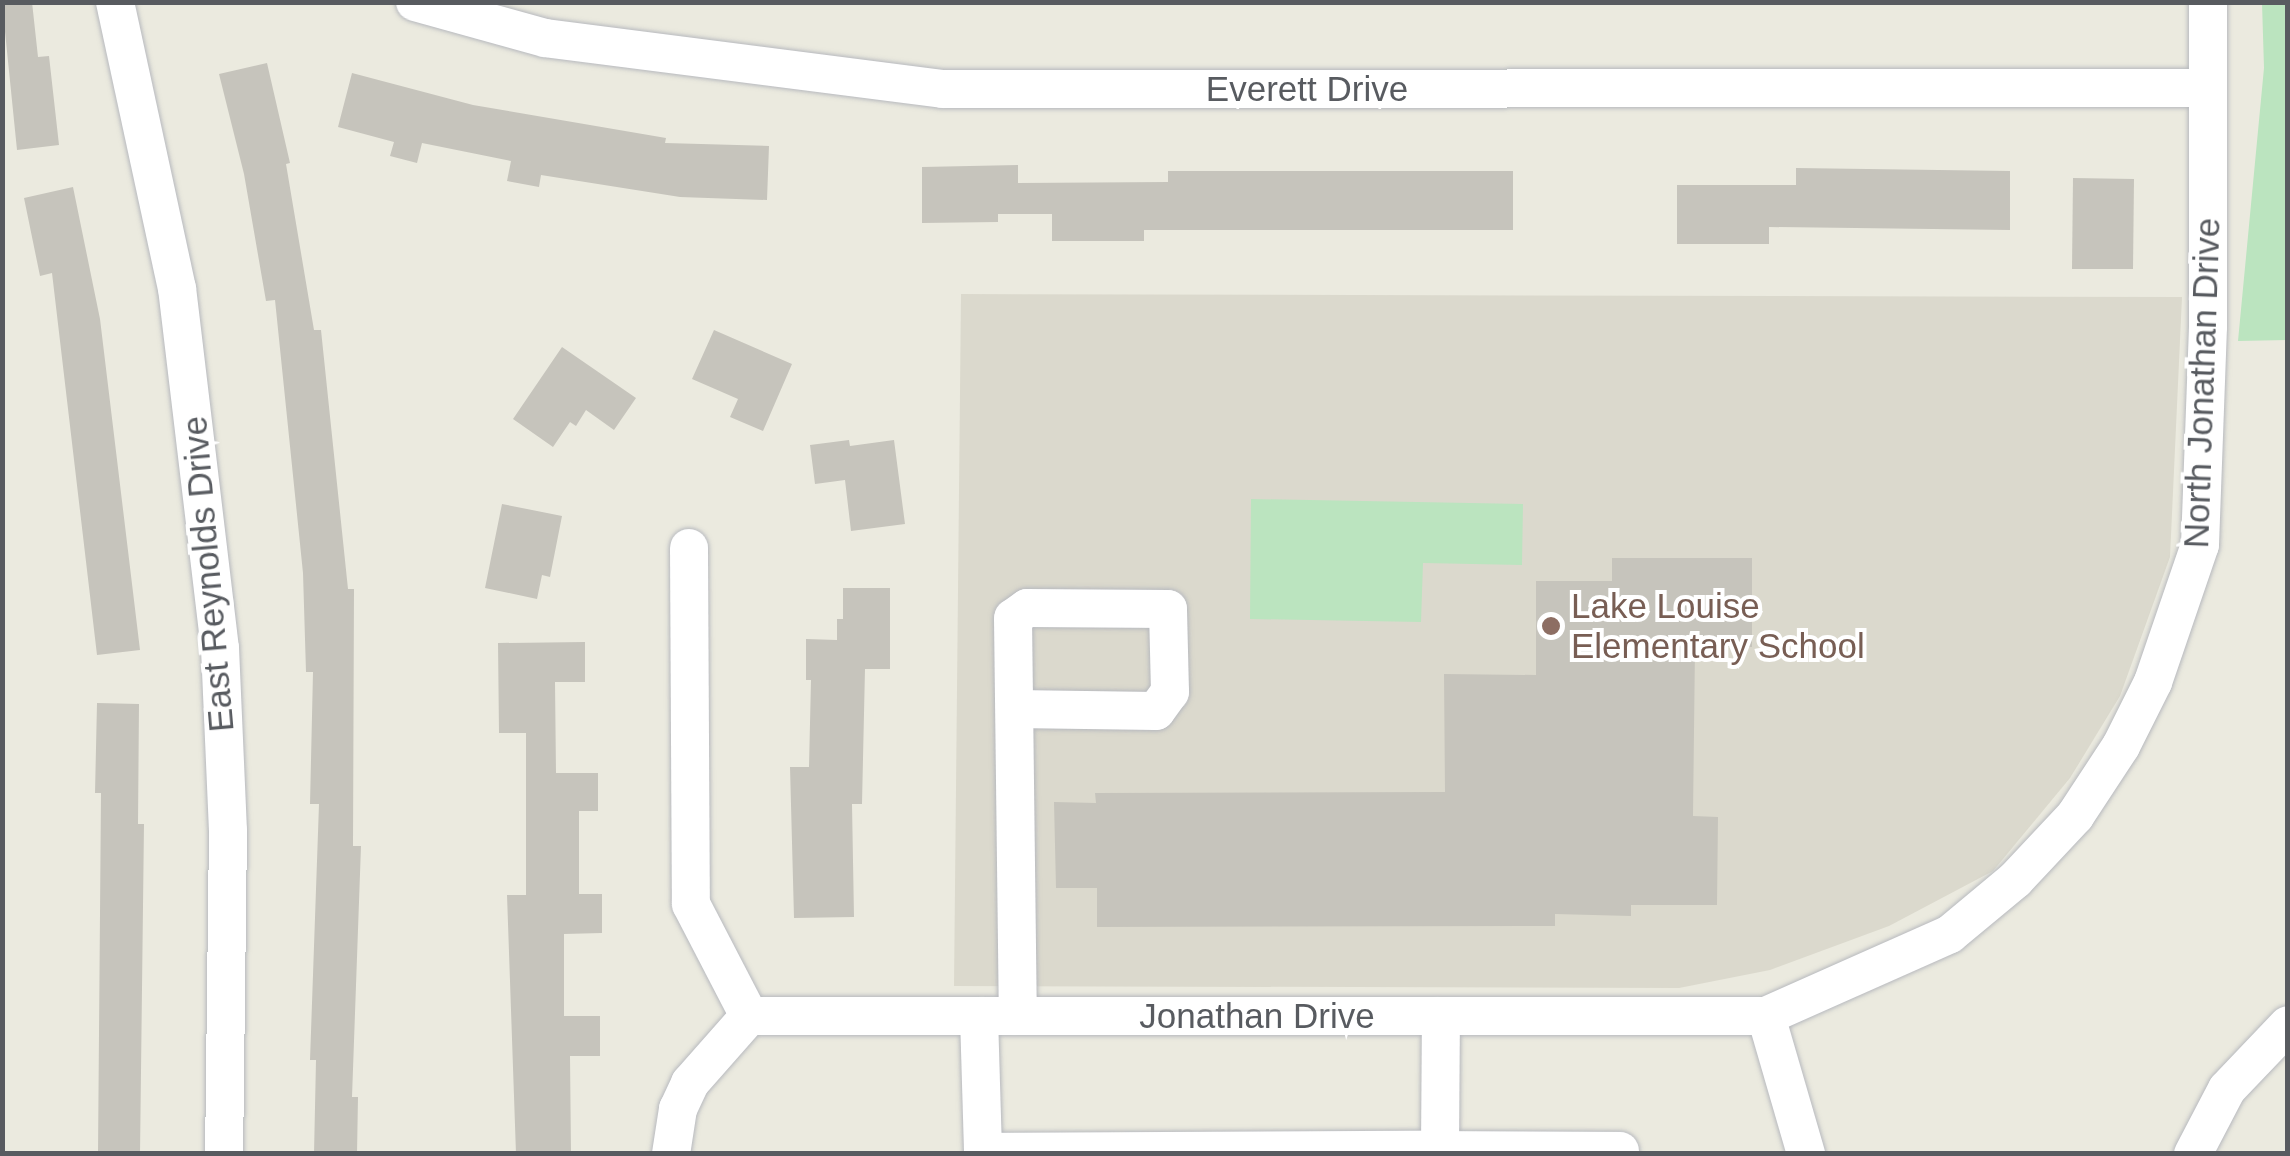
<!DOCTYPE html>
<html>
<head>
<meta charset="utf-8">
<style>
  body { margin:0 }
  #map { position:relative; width:2290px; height:1156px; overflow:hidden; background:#ebeadf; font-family:Arial,sans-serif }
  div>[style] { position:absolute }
  .education>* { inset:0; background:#dbd9cd }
  .green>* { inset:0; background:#bbe4bf }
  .building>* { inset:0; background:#c6c4bc }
  .roads { filter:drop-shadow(0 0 2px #b7b9be) drop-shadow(0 0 2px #b7b9be) }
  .minor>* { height:38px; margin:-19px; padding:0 19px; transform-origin:19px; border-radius:19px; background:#fff }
  .dots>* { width:28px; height:28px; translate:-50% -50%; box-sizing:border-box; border:5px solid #fff; border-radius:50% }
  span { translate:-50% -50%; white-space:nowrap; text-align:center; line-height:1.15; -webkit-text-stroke:8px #fff; paint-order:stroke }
  .street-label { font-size:35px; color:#585b60 }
  .education-label { font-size:35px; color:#785e54 }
  .left { translate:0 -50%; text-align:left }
  .frame { position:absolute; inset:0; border:5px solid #585b60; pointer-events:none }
</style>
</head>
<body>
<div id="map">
  <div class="education">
    <i style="clip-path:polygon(961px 294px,2182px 297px,2170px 557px,2120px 696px,2070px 778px,1993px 871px,1889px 926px,1770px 970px,1679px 988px,954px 986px)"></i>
  </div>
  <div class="green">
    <i style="clip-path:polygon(2262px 3px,2287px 3px,2287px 340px,2238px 341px,2264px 68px)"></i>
    <i style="clip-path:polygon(1251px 499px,1523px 504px,1522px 565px,1423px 563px,1421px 622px,1250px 619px)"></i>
  </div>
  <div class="building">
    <i style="clip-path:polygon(2px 2px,32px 2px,38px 57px,49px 56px,59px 145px,17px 150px)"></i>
    <i style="clip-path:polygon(267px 63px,290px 163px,286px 164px,314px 330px,321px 330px,348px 589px,354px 589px,353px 846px,361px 846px,352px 1097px,358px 1097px,357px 1154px,314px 1154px,316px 1060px,310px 1060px,319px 804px,310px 804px,313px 672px,306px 672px,303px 573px,275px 300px,266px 301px,244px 174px,219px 74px)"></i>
    <i style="clip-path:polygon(352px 73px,473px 105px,666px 138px,665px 143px,769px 146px,767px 200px,680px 197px,541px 175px,539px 187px,507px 181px,511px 161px,422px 143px,417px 163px,390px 156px,394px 142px,338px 127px)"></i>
    <i style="clip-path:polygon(1018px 165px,1018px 183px,1168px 182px,1168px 171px,1513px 171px,1513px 230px,1144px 230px,1144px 241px,1052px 241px,1052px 214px,998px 214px,998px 222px,922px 223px,922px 167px)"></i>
    <i style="clip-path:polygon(1796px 168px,2010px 171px,2010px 230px,1769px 227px,1769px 244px,1677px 244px,1677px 185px,1796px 185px)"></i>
    <i style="clip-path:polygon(2073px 178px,2134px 179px,2133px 269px,2072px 269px)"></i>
    <i style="clip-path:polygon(73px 187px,100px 319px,140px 650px,97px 655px,52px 273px,40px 276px,24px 198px)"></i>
    <i style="clip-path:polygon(714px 330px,792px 364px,763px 431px,730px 417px,738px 399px,692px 379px)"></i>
    <i style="clip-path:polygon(562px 347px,636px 398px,614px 430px,586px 410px,576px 426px,570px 422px,553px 447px,513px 419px)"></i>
    <i style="clip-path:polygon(849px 440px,850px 446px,894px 440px,905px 524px,851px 531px,845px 480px,815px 484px,810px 445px)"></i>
    <i style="clip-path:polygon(502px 504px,562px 516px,550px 577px,542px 575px,537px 599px,485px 588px)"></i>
    <i style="clip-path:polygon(1612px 558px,1752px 558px,1752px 647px,1695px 647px,1693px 816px,1718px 817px,1717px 905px,1631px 905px,1631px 916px,1555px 914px,1555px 926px,1097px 927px,1097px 888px,1056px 888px,1054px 802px,1096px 803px,1095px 793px,1445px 792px,1444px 674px,1536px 675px,1536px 581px,1612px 581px)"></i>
    <i style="clip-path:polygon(843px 588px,890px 588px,890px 669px,865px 669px,862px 804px,852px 804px,854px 917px,794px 918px,790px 767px,809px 767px,811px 680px,806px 680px,806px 639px,837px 640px,837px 619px,843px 619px)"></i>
    <i style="clip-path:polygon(585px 642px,585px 682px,555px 682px,556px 773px,598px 773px,598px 811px,579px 811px,579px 894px,602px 894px,602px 933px,564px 934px,564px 1016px,600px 1016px,600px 1056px,570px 1056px,571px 1154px,516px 1154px,507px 895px,526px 895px,526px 733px,499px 733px,498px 643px)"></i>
    <i style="clip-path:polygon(97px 703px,139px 704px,138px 824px,144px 824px,140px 1154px,98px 1154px,101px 793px,95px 793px)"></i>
  </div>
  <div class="roads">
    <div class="minor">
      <i style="left:115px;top:2px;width:293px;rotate:77.8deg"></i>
      <i style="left:177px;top:288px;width:363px;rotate:83.2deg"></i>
      <i style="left:220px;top:648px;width:183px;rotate:87.5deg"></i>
      <i style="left:228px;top:831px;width:323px;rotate:90.7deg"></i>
      <i style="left:415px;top:2px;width:135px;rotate:15.5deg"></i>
      <i style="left:545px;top:38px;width:400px;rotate:7.3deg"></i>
      <i style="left:942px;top:89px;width:1266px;rotate:-0.05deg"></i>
      <i style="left:689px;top:548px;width:356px;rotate:89.7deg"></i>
      <i style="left:691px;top:904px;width:126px;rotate:62.6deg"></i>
      <i style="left:1015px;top:709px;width:141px;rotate:0.8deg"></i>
      <i style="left:1156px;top:711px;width:24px;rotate:-54deg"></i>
      <i style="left:1170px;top:692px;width:83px;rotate:-91.4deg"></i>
      <i style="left:1168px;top:609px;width:141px;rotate:-179.6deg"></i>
      <i style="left:1027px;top:608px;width:17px;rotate:144deg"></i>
      <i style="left:1013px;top:618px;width:398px;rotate:89.3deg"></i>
      <i style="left:749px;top:1016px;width:1017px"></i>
      <i style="left:1766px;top:1016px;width:201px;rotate:-24deg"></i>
      <i style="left:1950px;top:934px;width:85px;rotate:-39.7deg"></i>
      <i style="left:2015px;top:880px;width:88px;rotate:-46.8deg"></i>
      <i style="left:2075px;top:816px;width:84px;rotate:-56.7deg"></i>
      <i style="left:2121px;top:746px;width:72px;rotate:-63.4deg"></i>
      <i style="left:2153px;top:682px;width:145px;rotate:-71.1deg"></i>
      <i style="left:2200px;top:545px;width:218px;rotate:-87.9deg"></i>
      <i style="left:2208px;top:327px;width:325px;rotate:-90deg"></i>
      <i style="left:979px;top:1016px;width:136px;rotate:88.3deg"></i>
      <i style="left:983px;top:1152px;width:457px;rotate:-0.3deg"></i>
      <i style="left:1440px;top:1150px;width:134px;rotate:-89.6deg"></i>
      <i style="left:1766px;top:1016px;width:144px;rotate:73.8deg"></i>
      <i style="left:1440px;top:1150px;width:180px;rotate:0.3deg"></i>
      <i style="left:671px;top:1154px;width:46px;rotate:-81.2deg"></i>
      <i style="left:678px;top:1109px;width:29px;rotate:-65deg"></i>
      <i style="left:690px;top:1083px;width:89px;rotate:-48.6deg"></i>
      <i style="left:2193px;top:1154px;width:73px;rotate:-62.4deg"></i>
      <i style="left:2227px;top:1089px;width:88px;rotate:-46.4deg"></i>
    </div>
  </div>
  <div class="dots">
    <i style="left:1551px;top:626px;background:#8d6e63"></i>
  </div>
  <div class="street-label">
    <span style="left:1307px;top:89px">Everett Drive</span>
    <span style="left:2202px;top:383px;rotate:-88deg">North Jonathan Drive</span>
    <span style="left:208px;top:574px;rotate:-95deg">East Reynolds Drive</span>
    <span style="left:1257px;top:1016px">Jonathan Drive</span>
  </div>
  <div class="education-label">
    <span class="left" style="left:1571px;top:626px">Lake Louise<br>Elementary School</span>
  </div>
  <div class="frame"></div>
</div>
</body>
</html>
